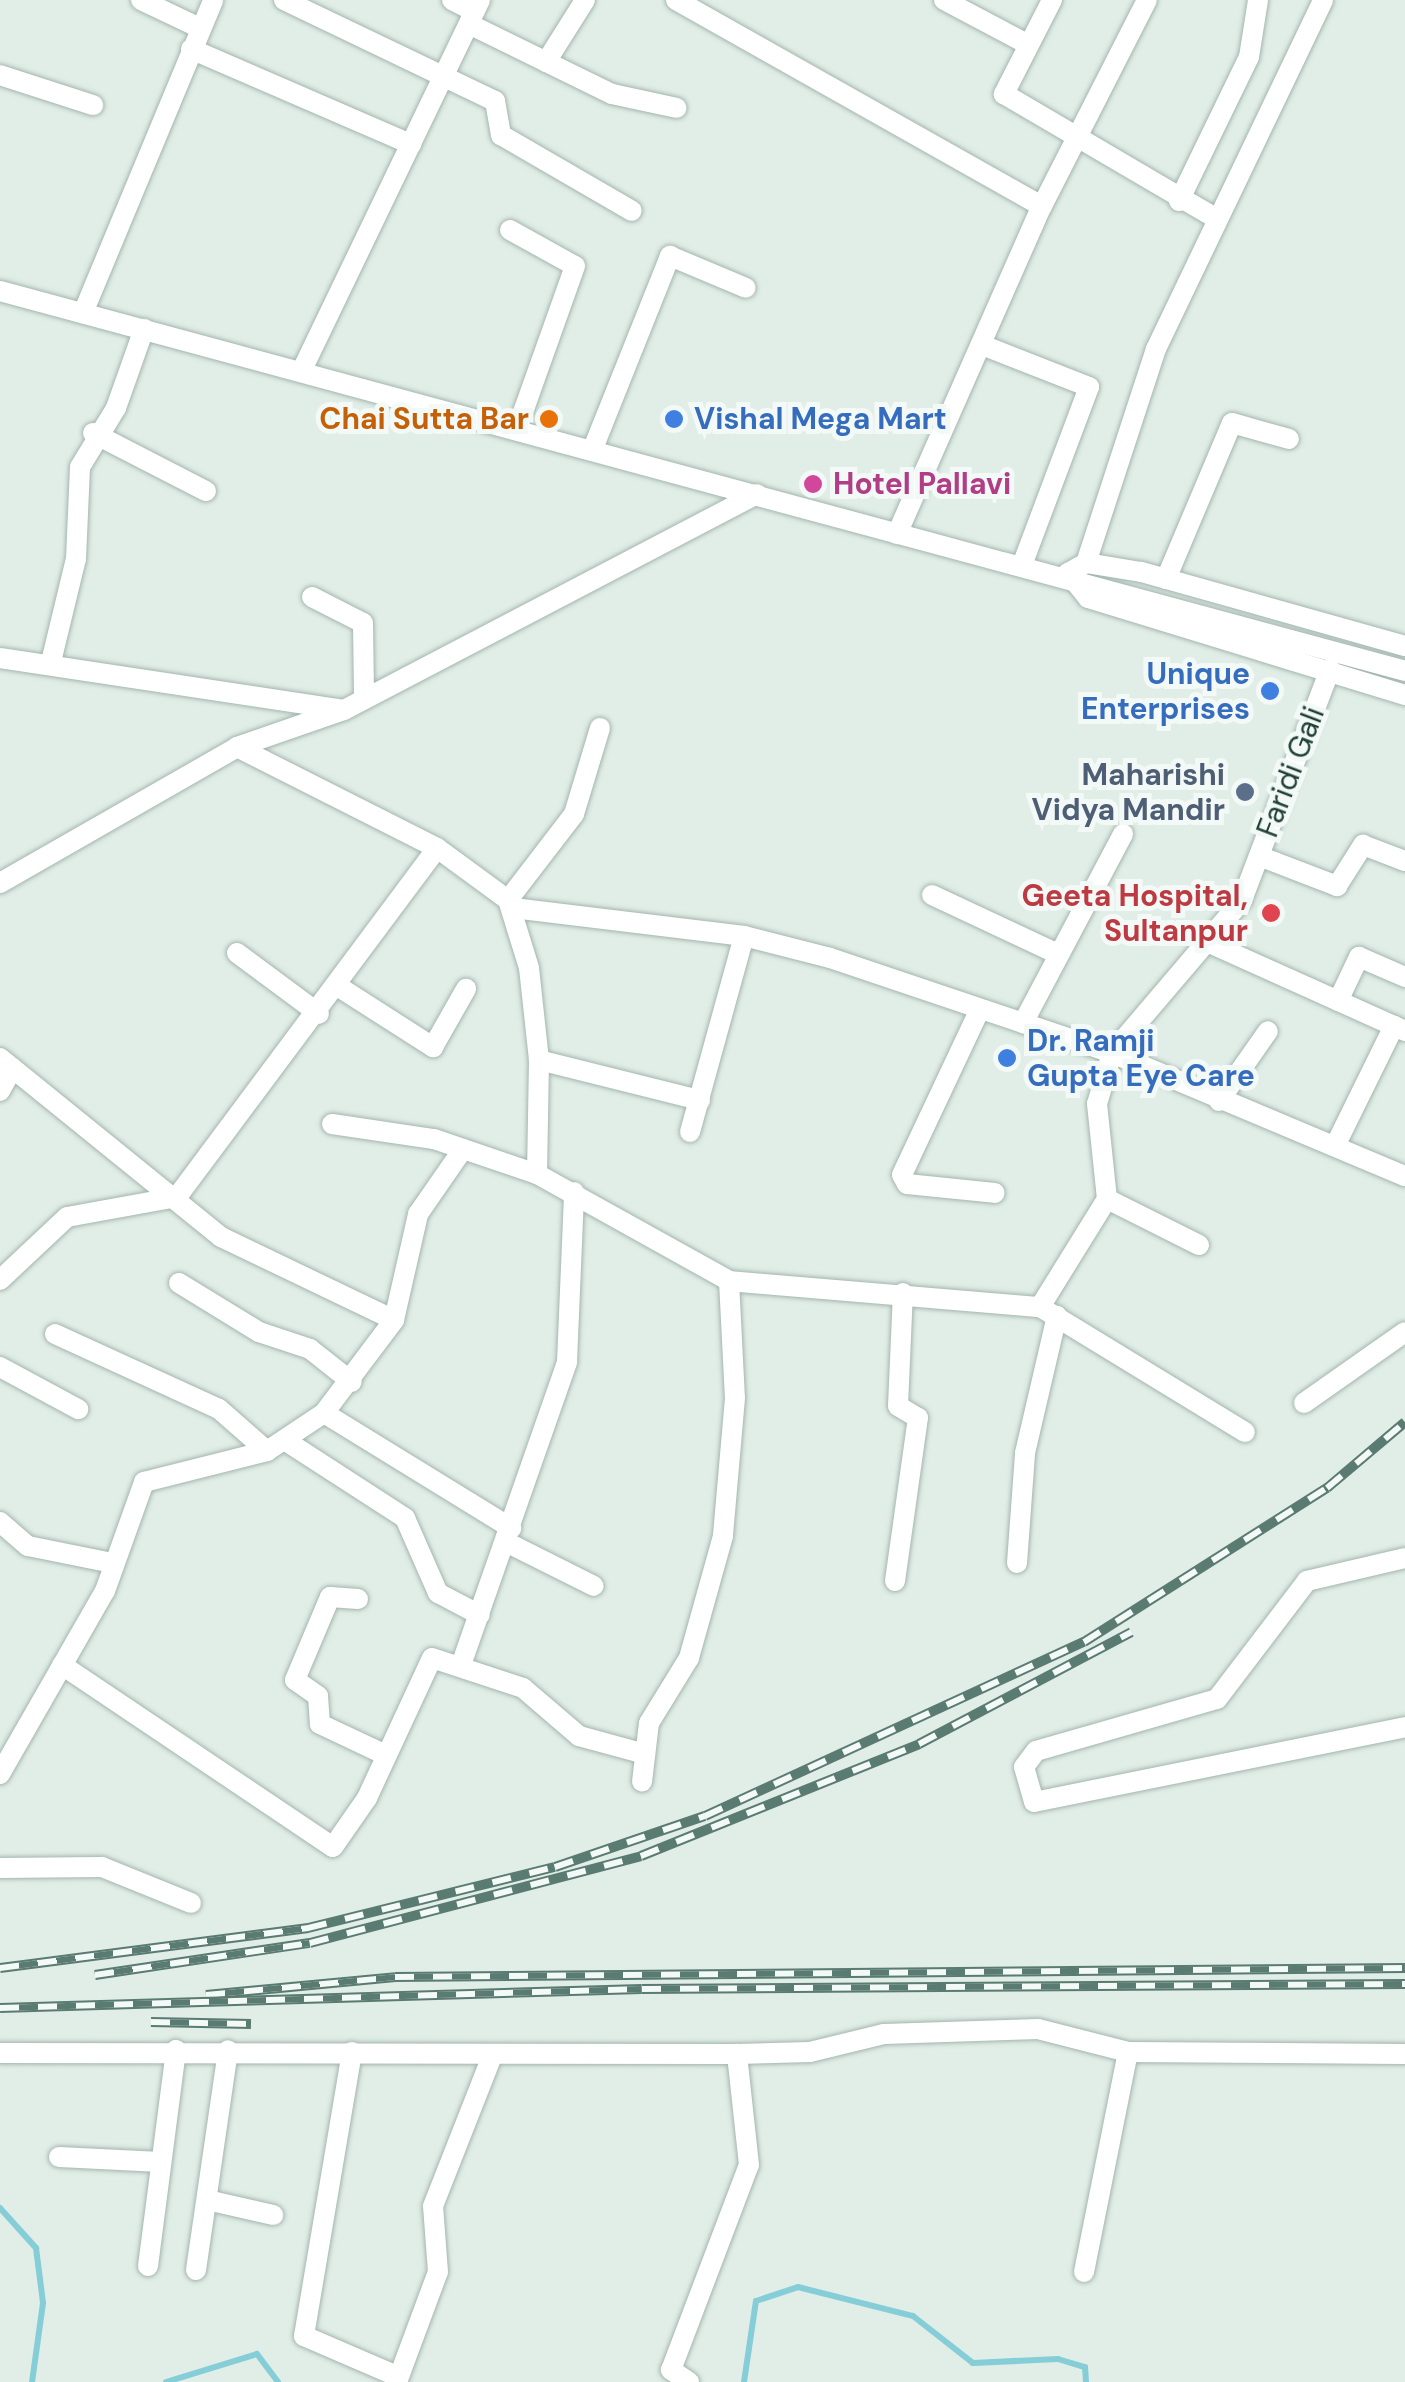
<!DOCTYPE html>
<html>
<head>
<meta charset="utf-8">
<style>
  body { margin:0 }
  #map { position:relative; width:1405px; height:2382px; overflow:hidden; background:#e1ede7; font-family:"DM Sans",sans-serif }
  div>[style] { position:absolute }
  .stream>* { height:6px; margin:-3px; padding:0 3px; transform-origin:3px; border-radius:3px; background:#85ced7 }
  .roads { filter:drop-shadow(0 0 2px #a3b6ae) drop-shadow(0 0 2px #a3b6ae) }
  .minor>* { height:20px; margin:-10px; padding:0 10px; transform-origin:10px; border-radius:10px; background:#fff }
  .rail>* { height:10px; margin-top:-5px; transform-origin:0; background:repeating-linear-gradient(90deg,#f2f9f6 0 19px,#5a7b71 0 38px); box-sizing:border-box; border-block:2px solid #5a7b71 }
  .dots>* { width:28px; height:28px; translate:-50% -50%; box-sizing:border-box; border:5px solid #f2f9f6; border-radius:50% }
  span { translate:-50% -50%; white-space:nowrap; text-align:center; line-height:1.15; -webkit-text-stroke:10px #f2f9f6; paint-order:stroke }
  .food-label { font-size:30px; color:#c56008; font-weight:700 }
  .right { translate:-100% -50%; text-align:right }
  .shop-label { font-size:30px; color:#366cbe; font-weight:700 }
  .left { translate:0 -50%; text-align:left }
  .hotel-label { font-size:30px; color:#b23c85; font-weight:700 }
  .street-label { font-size:30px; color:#204036 }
  .service-label { font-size:30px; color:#4e5e75; font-weight:700 }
  .health-label { font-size:30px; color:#be3a42; font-weight:700 }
</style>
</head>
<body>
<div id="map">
  <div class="stream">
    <i style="left:0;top:2208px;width:54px;rotate:48deg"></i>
    <i style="left:36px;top:2248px;width:55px;rotate:82.7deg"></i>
    <i style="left:43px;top:2303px;width:80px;rotate:97.9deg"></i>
    <i style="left:166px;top:2382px;width:95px;rotate:-17.1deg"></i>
    <i style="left:257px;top:2354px;width:35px;rotate:53deg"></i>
    <i style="left:744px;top:2382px;width:82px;rotate:-81.6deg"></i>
    <i style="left:756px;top:2301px;width:44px;rotate:-18.4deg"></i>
    <i style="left:798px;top:2287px;width:119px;rotate:14.2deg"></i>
    <i style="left:913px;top:2316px;width:76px;rotate:38.1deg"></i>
    <i style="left:973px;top:2363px;width:85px;rotate:-2.7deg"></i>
    <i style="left:1058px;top:2359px;width:28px;rotate:17deg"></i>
    <i style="left:1085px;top:2367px;width:15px;rotate:86deg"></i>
  </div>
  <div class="roads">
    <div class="minor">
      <i style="left:141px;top:0;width:65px;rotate:25.4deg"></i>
      <i style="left:284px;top:0;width:234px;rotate:25.6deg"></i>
      <i style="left:495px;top:101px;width:35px;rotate:80deg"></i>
      <i style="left:501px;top:135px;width:151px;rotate:30.1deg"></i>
      <i style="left:452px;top:0;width:25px;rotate:27deg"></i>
      <i style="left:676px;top:0;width:420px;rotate:29.4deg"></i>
      <i style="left:944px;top:0;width:94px;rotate:27.9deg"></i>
      <i style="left:1052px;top:0;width:106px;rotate:117.1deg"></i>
      <i style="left:1004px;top:94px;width:245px;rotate:30.4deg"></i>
      <i style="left:469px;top:24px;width:159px;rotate:26.1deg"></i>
      <i style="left:612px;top:94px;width:66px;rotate:12.2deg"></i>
      <i style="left:191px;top:49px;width:240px;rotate:23.4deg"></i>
      <i style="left:546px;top:62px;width:73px;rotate:-57.8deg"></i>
      <i style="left:0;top:75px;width:98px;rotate:17.9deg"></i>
      <i style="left:1179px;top:201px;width:160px;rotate:-64.1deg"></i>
      <i style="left:1249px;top:57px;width:58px;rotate:-81deg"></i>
      <i style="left:510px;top:230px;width:74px;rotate:29deg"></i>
      <i style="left:575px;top:266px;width:170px;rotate:109.6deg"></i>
      <i style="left:0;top:291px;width:1455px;rotate:15.13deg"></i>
      <i style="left:83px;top:313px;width:339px;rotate:-67.4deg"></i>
      <i style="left:982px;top:345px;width:115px;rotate:21.4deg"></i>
      <i style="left:1089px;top:387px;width:188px;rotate:110.6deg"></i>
      <i style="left:302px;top:370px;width:411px;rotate:-64.3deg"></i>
      <i style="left:93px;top:433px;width:127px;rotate:27.2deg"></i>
      <i style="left:594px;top:446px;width:205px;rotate:-68.2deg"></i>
      <i style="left:670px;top:256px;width:82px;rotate:22.8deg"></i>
      <i style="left:897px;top:534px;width:359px;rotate:-66.2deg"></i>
      <i style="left:1042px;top:206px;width:231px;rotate:-63deg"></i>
      <i style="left:1086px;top:563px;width:225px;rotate:-71.9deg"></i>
      <i style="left:1156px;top:349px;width:387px;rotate:-64.4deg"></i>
      <i style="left:1166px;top:579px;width:169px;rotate:-67.1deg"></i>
      <i style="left:1232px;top:423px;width:59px;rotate:15.7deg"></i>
      <i style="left:312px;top:597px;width:57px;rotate:27deg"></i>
      <i style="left:363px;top:623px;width:76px;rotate:89.2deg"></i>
      <i style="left:1405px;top:646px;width:274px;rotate:-164.3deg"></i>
      <i style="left:1141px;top:572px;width:56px;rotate:-170.7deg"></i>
      <i style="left:1086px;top:563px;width:21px;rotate:151deg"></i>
      <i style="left:1068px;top:573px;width:32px;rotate:51deg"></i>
      <i style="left:1088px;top:598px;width:332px;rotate:17deg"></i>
      <i style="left:0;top:658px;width:346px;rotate:8.6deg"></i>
      <i style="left:51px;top:662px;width:106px;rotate:-76.4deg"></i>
      <i style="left:76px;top:559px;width:92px;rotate:-87.5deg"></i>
      <i style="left:80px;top:467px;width:69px;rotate:-58.6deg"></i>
      <i style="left:116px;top:408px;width:84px;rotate:-70.5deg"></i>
      <i style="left:237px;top:747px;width:224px;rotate:26.8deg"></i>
      <i style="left:437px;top:848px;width:88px;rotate:36.2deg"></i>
      <i style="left:508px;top:900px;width:71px;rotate:72.8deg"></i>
      <i style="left:529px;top:968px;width:93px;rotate:83.8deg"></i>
      <i style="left:539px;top:1060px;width:114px;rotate:91deg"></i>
      <i style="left:1259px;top:856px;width:84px;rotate:21deg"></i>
      <i style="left:1337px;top:886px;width:49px;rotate:-57.6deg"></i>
      <i style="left:1363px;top:845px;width:45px;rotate:20.9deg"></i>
      <i style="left:0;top:883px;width:273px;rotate:-29.8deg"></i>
      <i style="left:237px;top:747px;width:113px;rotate:-19.1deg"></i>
      <i style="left:344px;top:710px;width:466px;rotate:-27.6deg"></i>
      <i style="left:932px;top:895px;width:137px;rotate:25.1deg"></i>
      <i style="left:508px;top:900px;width:108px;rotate:-52.5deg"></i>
      <i style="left:574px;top:814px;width:90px;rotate:-73.2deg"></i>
      <i style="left:513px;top:908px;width:233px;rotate:6.9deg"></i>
      <i style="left:744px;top:936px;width:89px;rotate:14.3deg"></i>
      <i style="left:830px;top:958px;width:298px;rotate:18.6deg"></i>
      <i style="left:1112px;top:1053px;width:318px;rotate:22.8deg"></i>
      <i style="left:1207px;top:942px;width:217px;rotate:24.2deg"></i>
      <i style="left:237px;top:953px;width:102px;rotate:36.6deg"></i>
      <i style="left:339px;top:987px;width:112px;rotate:32.6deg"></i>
      <i style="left:433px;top:1047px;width:67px;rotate:-60.4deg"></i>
      <i style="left:1338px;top:1001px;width:49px;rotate:-64.5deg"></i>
      <i style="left:1359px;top:957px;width:50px;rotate:23.5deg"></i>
      <i style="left:980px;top:1009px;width:183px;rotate:115.2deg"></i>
      <i style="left:902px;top:1175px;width:10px;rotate:61deg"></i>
      <i style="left:907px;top:1184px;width:88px;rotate:5.8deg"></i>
      <i style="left:1023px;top:1023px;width:214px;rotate:-62.1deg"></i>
      <i style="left:0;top:1058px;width:284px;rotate:39deg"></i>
      <i style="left:221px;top:1237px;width:192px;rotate:25.6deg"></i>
      <i style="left:539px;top:1060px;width:166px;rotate:14deg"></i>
      <i style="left:0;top:1091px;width:26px;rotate:-61deg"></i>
      <i style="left:1219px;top:1101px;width:85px;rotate:-55deg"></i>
      <i style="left:332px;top:1124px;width:103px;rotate:8.4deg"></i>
      <i style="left:434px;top:1139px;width:109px;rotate:18.8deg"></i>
      <i style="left:537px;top:1174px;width:220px;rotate:29.1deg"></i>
      <i style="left:729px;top:1281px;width:117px;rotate:87.1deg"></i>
      <i style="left:735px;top:1398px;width:139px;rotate:95deg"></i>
      <i style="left:723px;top:1536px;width:127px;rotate:105.6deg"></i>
      <i style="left:689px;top:1658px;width:76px;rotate:121.6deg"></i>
      <i style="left:649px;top:1723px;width:59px;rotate:96.8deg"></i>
      <i style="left:690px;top:1132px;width:203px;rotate:-74.6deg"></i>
      <i style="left:1335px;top:1146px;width:134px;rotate:-63.8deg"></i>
      <i style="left:1199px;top:1245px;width:103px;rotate:-153.4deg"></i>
      <i style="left:1107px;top:1199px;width:96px;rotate:-96deg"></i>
      <i style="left:1097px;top:1104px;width:53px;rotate:-73.6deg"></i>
      <i style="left:1112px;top:1053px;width:201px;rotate:-49.6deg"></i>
      <i style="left:1242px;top:900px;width:247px;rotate:-69.1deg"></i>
      <i style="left:0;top:1280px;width:92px;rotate:-43.2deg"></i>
      <i style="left:67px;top:1217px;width:112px;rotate:-10.3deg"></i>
      <i style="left:177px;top:1197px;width:435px;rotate:-53.3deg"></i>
      <i style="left:729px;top:1281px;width:312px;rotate:4.8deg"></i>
      <i style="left:1040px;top:1307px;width:240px;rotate:31.4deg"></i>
      <i style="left:179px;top:1283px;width:94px;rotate:31.5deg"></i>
      <i style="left:259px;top:1332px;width:54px;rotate:18.4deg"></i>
      <i style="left:310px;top:1349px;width:53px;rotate:38.2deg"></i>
      <i style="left:1040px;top:1307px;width:127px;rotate:-58.2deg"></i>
      <i style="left:55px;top:1334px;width:180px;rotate:24.6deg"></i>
      <i style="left:219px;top:1409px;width:64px;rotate:41.2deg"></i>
      <i style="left:0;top:1367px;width:89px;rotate:28.3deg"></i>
      <i style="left:1304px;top:1403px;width:123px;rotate:-35.1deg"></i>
      <i style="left:324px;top:1413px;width:220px;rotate:31.6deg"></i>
      <i style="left:286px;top:1441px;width:142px;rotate:32.9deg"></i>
      <i style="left:405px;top:1518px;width:82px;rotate:66.3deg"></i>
      <i style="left:438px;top:1593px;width:47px;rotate:27.6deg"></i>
      <i style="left:0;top:1522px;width:37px;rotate:41deg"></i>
      <i style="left:28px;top:1546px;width:86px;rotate:11.4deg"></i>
      <i style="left:506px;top:1542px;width:98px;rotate:26.6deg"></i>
      <i style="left:1405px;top:1558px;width:101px;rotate:166.8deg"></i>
      <i style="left:1307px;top:1581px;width:148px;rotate:127.3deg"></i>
      <i style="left:1217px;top:1699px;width:188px;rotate:164deg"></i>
      <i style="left:1036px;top:1751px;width:20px;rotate:127deg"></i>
      <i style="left:1024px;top:1767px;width:36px;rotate:74deg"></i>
      <i style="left:1034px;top:1802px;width:379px;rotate:-11.4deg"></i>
      <i style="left:1017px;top:1563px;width:110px;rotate:-85.8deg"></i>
      <i style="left:1025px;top:1453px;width:141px;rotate:-76.9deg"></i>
      <i style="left:895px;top:1581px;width:165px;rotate:-82deg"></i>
      <i style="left:918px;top:1418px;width:23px;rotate:-149deg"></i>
      <i style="left:898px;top:1406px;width:113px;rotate:-87.5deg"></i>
      <i style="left:358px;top:1599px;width:28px;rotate:-176deg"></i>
      <i style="left:330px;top:1597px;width:90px;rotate:112.9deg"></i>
      <i style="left:295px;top:1680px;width:28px;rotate:35deg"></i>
      <i style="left:318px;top:1696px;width:28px;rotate:86deg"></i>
      <i style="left:320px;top:1724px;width:73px;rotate:25.2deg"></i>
      <i style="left:62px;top:1665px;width:326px;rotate:33.9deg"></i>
      <i style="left:333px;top:1847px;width:60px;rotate:-55.2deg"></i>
      <i style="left:367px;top:1798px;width:154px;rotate:-65.1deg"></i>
      <i style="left:432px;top:1658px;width:96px;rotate:18.2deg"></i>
      <i style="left:523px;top:1688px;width:74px;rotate:40.6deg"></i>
      <i style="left:579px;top:1736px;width:68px;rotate:15.3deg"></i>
      <i style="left:461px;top:1665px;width:321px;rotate:-70.7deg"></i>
      <i style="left:567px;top:1362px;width:170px;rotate:-87.6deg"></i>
      <i style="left:0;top:1774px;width:211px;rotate:-60.2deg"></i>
      <i style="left:105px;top:1591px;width:116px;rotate:-70.3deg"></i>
      <i style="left:144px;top:1482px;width:127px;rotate:-14.1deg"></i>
      <i style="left:267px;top:1451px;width:69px;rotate:-33.7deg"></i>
      <i style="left:324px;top:1413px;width:116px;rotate:-53deg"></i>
      <i style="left:394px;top:1320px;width:109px;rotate:-77.2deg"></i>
      <i style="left:418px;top:1214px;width:79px;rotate:-55.3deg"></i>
      <i style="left:0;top:1868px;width:102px;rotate:-0.6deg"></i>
      <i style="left:102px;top:1867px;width:96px;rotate:22deg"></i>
      <i style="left:352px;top:2052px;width:288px;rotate:99.6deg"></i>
      <i style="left:304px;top:2336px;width:103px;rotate:23.3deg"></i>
      <i style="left:0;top:2053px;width:737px;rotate:0.08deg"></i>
      <i style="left:737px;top:2054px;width:73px;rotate:-1.6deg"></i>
      <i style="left:810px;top:2052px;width:76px;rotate:-13.7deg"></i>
      <i style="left:884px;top:2034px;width:154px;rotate:-1.9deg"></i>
      <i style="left:1038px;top:2029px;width:93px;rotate:14.3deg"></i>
      <i style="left:1128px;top:2052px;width:277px;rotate:0.4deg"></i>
      <i style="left:59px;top:2157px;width:102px;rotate:2.8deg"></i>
      <i style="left:207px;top:2200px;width:68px;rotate:12.8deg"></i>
      <i style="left:148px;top:2266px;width:218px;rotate:-82.6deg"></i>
      <i style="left:196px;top:2270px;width:222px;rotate:-81.7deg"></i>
      <i style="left:1084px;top:2272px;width:224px;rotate:-78.7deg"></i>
      <i style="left:397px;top:2382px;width:117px;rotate:-69.6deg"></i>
      <i style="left:438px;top:2272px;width:66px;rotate:-94.3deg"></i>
      <i style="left:433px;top:2206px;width:158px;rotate:-68.5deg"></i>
      <i style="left:689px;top:2382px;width:22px;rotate:-146deg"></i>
      <i style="left:671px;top:2370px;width:219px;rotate:-69.2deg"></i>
      <i style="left:749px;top:2165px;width:112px;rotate:-96.2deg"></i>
    </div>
  </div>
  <div class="rail">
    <i style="left:0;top:1968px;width:311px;rotate:-7.4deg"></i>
    <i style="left:308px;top:1928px;width:254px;rotate:-13.9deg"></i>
    <i style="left:555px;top:1867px;width:158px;rotate:-18.8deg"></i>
    <i style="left:705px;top:1816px;width:417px;rotate:-24.7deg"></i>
    <i style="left:1084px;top:1642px;width:288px;rotate:-32.4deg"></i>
    <i style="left:1327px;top:1488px;width:102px;rotate:-40.2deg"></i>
    <i style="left:95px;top:1975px;width:217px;rotate:-8.5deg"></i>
    <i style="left:310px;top:1943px;width:342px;rotate:-14.7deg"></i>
    <i style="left:641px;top:1856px;width:300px;rotate:-21.9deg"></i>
    <i style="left:919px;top:1744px;width:240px;rotate:-27.8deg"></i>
    <i style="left:206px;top:1995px;width:190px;rotate:-5.4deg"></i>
    <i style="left:395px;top:1977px;width:1010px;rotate:-0.51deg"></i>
    <i style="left:0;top:2008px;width:642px;rotate:-1.7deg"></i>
    <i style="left:642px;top:1989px;width:763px;rotate:-0.38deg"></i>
    <i style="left:151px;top:2022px;width:100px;rotate:1.1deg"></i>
  </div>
  <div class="dots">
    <i style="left:549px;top:419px;background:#e8710a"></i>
    <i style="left:674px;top:419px;background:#3f7fe0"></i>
    <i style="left:813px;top:484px;background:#d1479c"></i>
    <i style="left:1270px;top:691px;background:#3f7fe0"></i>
    <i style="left:1245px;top:792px;background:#5c6f8a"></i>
    <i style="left:1271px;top:913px;background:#e0444e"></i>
    <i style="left:1007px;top:1058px;background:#3f7fe0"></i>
  </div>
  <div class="food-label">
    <span class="right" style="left:529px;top:419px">Chai Sutta Bar</span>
  </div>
  <div class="shop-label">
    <span class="left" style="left:694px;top:419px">Vishal Mega Mart</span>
    <span class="right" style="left:1250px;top:691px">Unique<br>Enterprises</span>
    <span class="left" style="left:1027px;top:1058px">Dr. Ramji<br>Gupta Eye Care</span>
  </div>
  <div class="hotel-label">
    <span class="left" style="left:833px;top:484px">Hotel Pallavi</span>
  </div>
  <div class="street-label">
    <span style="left:1291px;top:772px;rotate:-69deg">Faridi Gali</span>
  </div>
  <div class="service-label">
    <span class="right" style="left:1225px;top:792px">Maharishi<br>Vidya Mandir</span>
  </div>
  <div class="health-label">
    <span class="right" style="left:1248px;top:913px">Geeta Hospital,<br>Sultanpur</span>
  </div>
</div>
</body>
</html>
